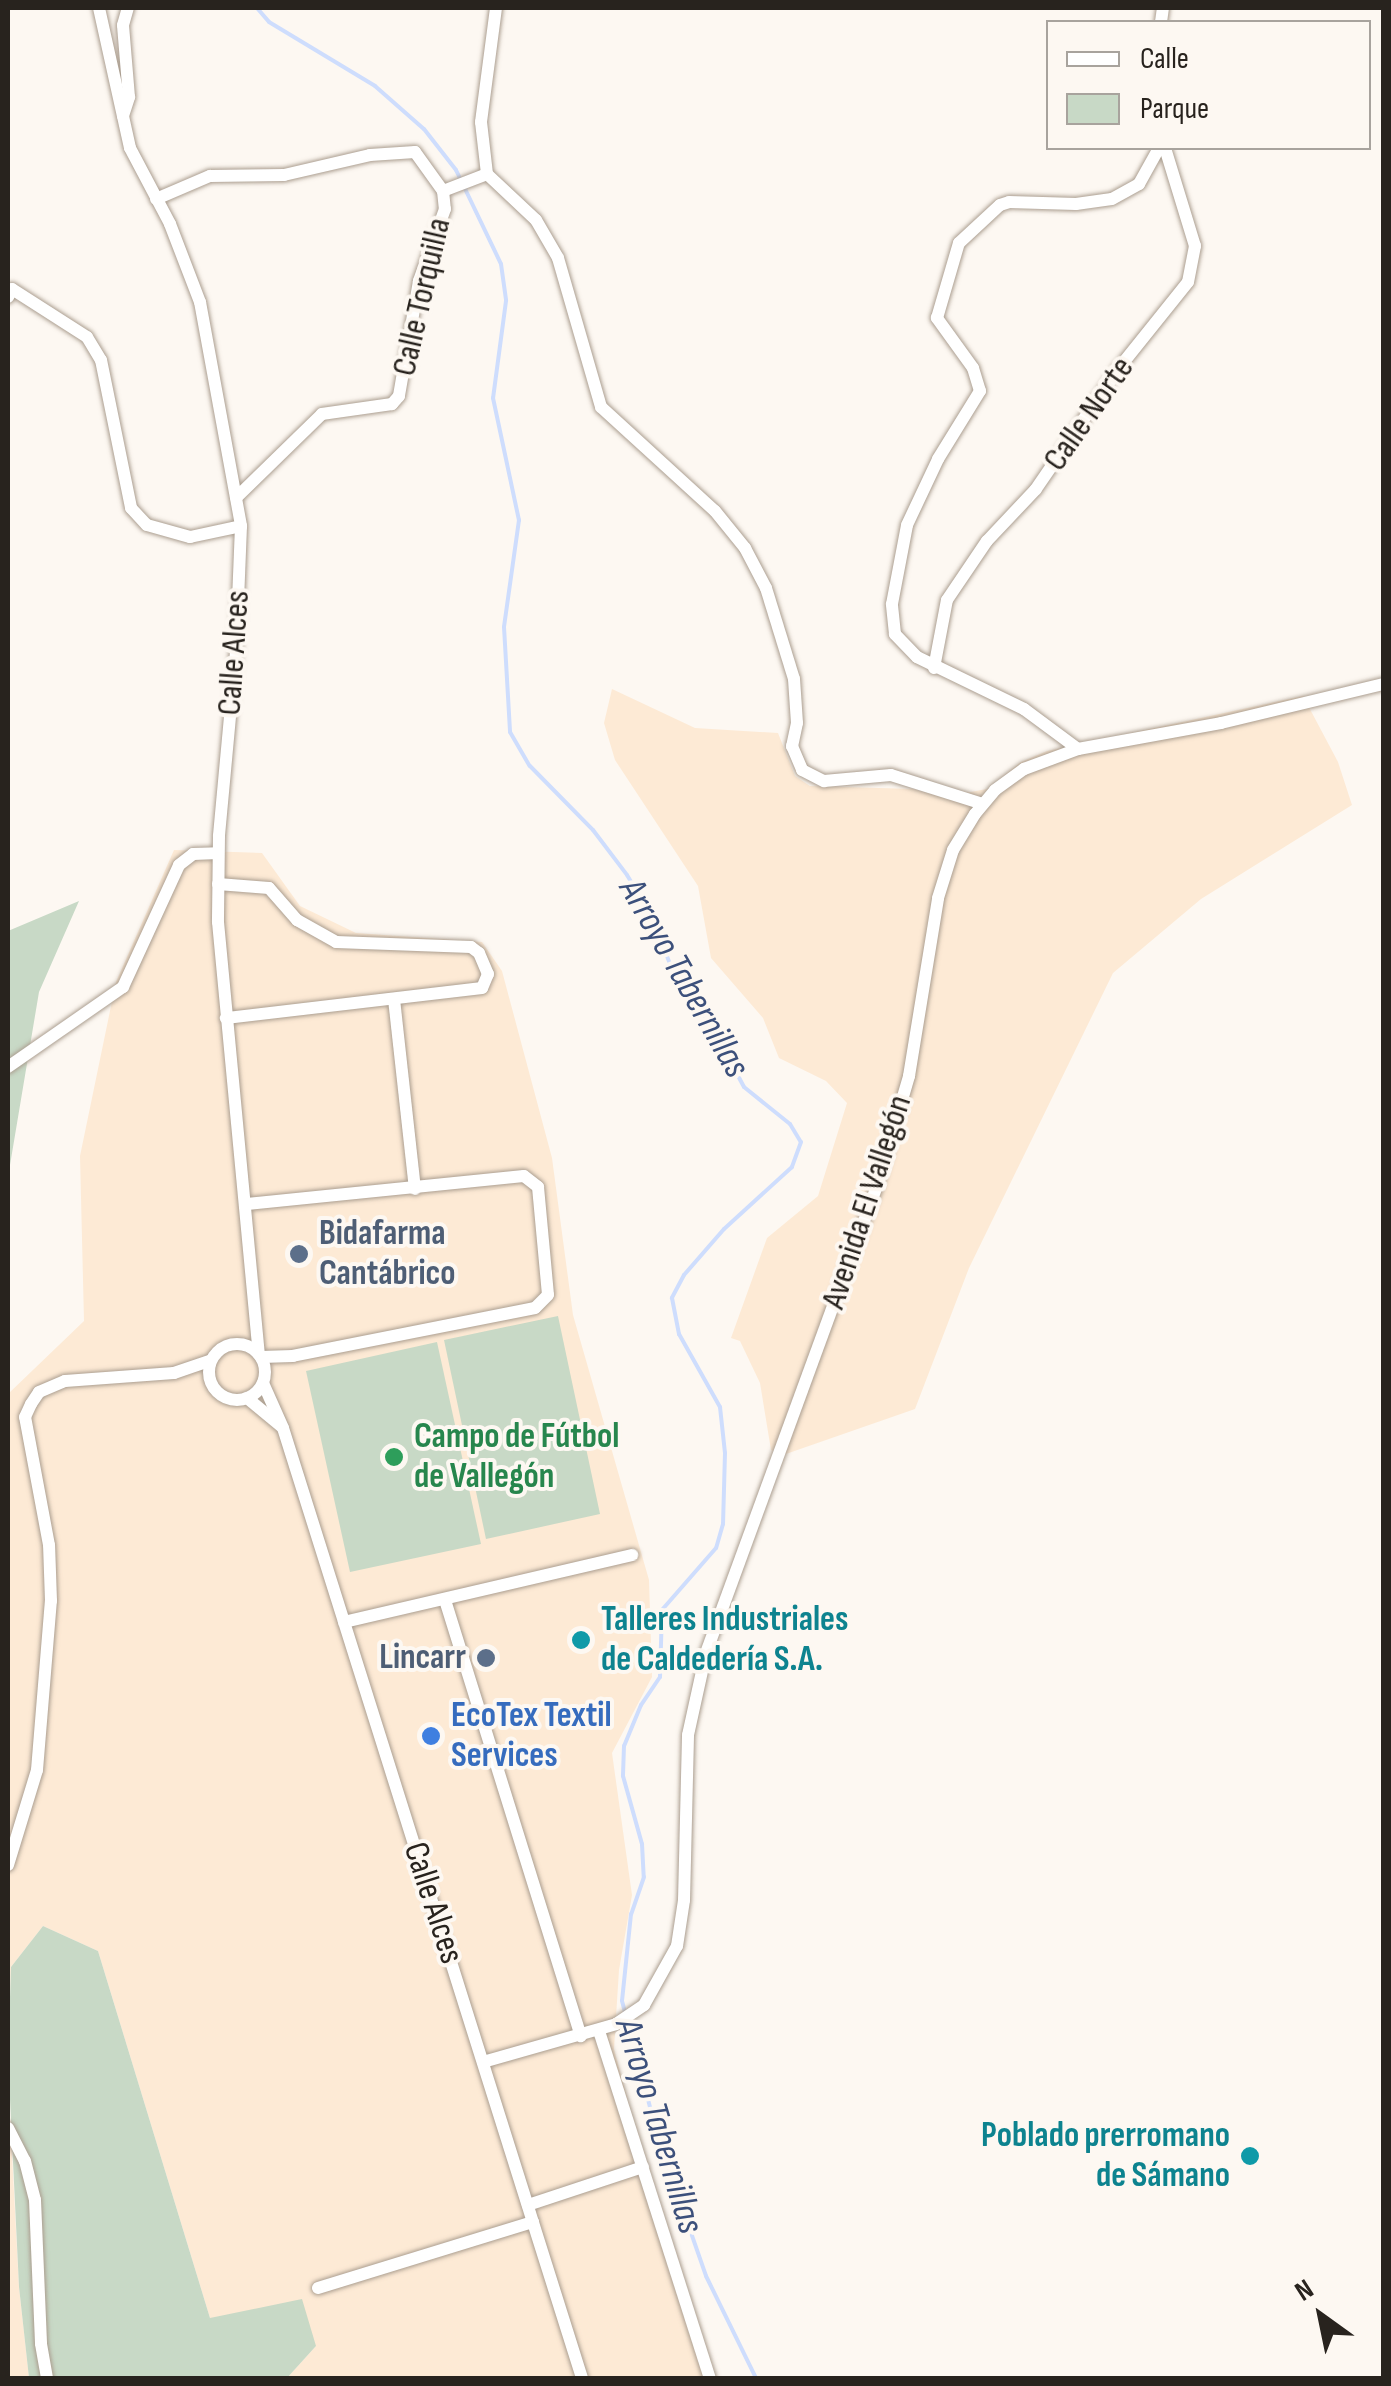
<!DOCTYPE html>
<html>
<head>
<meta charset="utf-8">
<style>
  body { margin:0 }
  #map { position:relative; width:1391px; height:2386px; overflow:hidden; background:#fdf8f2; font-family:"Sofia Sans Condensed",sans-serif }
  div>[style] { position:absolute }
  .built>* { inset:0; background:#fdead5 }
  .green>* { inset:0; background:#c8d9c6 }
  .stream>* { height:4px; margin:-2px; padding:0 2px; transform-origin:2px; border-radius:2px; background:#ceddfd }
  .roads { filter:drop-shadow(0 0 2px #ab9e90) drop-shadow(0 0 2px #ab9e90) }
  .street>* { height:12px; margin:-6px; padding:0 6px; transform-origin:6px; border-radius:6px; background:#fff }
  .street>.ring { margin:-6px; padding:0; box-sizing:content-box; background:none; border:12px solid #fff; border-radius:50% }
  .dots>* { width:28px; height:28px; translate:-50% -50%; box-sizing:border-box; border:5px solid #fdf8f2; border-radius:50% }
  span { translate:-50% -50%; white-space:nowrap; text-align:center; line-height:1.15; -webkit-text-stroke:8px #fdf8f2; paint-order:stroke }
  .street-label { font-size:35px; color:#28231e }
  .service-label { font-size:35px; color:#4e5e75; font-weight:700 }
  .left { translate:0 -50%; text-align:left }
  .right { translate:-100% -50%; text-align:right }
  .leisure-label { font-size:35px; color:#27864d; font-weight:700 }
  .culture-label { font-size:35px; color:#0d838f; font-weight:700 }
  .shop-label { font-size:35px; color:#366cbe; font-weight:700 }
  .water-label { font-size:38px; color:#3c507b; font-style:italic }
  .frame { position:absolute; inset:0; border:10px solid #28231e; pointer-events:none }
  .legend { position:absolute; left:1046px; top:20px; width:325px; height:130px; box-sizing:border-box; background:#fdf8f2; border:2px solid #a8a39d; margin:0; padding:12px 18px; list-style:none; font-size:30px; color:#28231e }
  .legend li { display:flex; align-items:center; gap:20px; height:50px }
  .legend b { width:50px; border:2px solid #a8a39d }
  .north { position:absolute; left:1271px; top:2266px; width:100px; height:100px; -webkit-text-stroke:8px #fdf8f2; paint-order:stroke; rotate:327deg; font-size:28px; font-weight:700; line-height:40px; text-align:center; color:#28231e }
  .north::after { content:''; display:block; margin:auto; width:35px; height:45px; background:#28231e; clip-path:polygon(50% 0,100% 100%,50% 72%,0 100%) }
</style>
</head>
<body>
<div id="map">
  <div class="built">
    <i style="clip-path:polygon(612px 689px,695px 728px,778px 733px,795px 776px,810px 786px,913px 789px,957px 801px,965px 793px,987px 789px,1021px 762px,1047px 751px,1303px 696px,1338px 762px,1352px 805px,1201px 899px,1113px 973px,969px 1268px,915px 1409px,783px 1455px,771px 1450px,760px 1383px,740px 1341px,731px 1338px,767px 1238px,818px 1196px,847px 1103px,826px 1081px,779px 1058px,763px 1018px,711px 958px,698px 886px,615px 760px,604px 723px)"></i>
    <i style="clip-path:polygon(174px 850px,262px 853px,300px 906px,356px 933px,482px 942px,502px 971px,552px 1158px,573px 1315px,649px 1580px,652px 1677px,612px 1753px,632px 1895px,619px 1970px,614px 2049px,647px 2172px,715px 2378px,287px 2378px,316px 2346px,210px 2318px,98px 1951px,43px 1926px,11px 1967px,8px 2058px,8px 1394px,84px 1321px,80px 1156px,116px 982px)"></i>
    <i style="clip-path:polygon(8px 2080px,19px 2287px,29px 2378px,8px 2378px)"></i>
  </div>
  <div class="green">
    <i style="clip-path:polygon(79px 901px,39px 992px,8px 1177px,8px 931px)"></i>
    <i style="clip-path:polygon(558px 1316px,600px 1514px,486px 1539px,444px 1340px)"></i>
    <i style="clip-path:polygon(437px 1342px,481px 1544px,350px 1572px,306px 1371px)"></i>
    <i style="clip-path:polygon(43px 1926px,98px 1951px,210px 2318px,302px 2299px,316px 2346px,287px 2378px,29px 2378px,19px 2287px,8px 2058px,11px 1967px)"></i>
  </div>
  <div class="stream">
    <i style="left:257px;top:8px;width:18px;rotate:49deg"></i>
    <i style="left:269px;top:22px;width:124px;rotate:31.1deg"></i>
    <i style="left:375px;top:86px;width:65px;rotate:41.3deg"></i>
    <i style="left:424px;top:129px;width:52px;rotate:52deg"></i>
    <i style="left:456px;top:170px;width:104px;rotate:64.4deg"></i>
    <i style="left:501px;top:264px;width:37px;rotate:82deg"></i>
    <i style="left:506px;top:301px;width:98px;rotate:97.6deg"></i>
    <i style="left:493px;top:398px;width:125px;rotate:78deg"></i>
    <i style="left:519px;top:520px;width:108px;rotate:98deg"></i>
    <i style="left:504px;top:627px;width:105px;rotate:86.7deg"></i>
    <i style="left:510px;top:732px;width:39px;rotate:60deg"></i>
    <i style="left:530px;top:766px;width:90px;rotate:45.5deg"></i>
    <i style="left:593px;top:830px;width:56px;rotate:52.9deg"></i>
    <i style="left:627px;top:875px;width:47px;rotate:59deg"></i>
    <i style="left:651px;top:915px;width:72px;rotate:68.8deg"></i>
    <i style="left:677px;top:982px;width:55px;rotate:51.7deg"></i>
    <i style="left:711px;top:1025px;width:70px;rotate:62deg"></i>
    <i style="left:744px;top:1087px;width:59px;rotate:38.8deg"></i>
    <i style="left:790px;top:1124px;width:21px;rotate:59deg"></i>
    <i style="left:801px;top:1142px;width:27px;rotate:110deg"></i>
    <i style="left:792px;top:1167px;width:92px;rotate:137.6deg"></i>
    <i style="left:724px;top:1229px;width:61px;rotate:131deg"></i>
    <i style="left:684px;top:1275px;width:26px;rotate:118deg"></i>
    <i style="left:672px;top:1298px;width:37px;rotate:79deg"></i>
    <i style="left:679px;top:1334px;width:84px;rotate:60.7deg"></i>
    <i style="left:720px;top:1407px;width:46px;rotate:83.8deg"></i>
    <i style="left:725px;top:1453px;width:71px;rotate:91.6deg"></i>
    <i style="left:723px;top:1524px;width:25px;rotate:106deg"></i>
    <i style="left:716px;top:1548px;width:82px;rotate:131.1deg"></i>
    <i style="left:662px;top:1610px;width:67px;rotate:91.7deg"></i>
    <i style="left:660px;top:1677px;width:34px;rotate:124deg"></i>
    <i style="left:641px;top:1705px;width:44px;rotate:112.5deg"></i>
    <i style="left:624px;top:1746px;width:30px;rotate:92deg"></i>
    <i style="left:623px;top:1776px;width:71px;rotate:74.4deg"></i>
    <i style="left:642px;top:1844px;width:33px;rotate:87deg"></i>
    <i style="left:644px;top:1877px;width:39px;rotate:109deg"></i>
    <i style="left:631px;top:1914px;width:87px;rotate:95.9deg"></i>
    <i style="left:622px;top:2001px;width:11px;rotate:75deg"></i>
    <i style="left:628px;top:2022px;width:120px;rotate:75.5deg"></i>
    <i style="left:658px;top:2138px;width:146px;rotate:70.8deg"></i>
    <i style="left:706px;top:2276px;width:114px;rotate:63.9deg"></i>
  </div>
  <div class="roads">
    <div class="street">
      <i style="left:99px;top:8px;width:143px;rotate:77.5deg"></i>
      <i style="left:130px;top:148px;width:86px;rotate:62.2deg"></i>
      <i style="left:170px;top:224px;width:84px;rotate:69deg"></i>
      <i style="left:200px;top:302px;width:228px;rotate:79.6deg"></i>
      <i style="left:241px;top:526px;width:126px;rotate:92.3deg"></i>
      <i style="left:236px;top:652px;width:185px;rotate:95.3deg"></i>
      <i style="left:219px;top:836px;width:86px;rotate:90.7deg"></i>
      <i style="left:218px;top:922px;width:434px;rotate:84.6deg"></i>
      <i style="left:496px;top:8px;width:115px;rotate:97.5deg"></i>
      <i style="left:481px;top:122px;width:52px;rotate:83.4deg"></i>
      <i style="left:487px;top:174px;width:67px;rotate:43.2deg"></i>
      <i style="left:536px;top:220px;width:44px;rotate:59.9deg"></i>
      <i style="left:558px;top:258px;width:155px;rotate:73.9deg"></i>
      <i style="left:601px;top:407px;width:154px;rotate:42.4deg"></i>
      <i style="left:715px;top:511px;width:48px;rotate:51deg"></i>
      <i style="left:745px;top:548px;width:45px;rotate:62.3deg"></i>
      <i style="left:766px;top:588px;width:95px;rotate:72.9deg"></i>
      <i style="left:794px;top:679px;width:44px;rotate:86.1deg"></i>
      <i style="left:797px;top:723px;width:24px;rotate:102deg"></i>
      <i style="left:792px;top:746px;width:26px;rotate:67deg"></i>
      <i style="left:802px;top:770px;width:25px;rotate:27deg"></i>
      <i style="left:824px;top:781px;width:67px;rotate:-5.1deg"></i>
      <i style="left:891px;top:775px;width:96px;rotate:17.5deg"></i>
      <i style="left:1161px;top:22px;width:14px;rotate:-82deg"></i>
      <i style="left:123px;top:116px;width:20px;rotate:-72deg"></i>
      <i style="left:129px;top:97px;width:72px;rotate:-94.8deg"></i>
      <i style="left:123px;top:25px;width:18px;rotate:-74deg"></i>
      <i style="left:443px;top:191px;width:47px;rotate:-21.1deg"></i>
      <i style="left:156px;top:199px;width:59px;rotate:-23.1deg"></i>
      <i style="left:210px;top:176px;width:74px;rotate:-0.8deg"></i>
      <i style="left:284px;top:175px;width:88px;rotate:-13.1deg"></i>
      <i style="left:370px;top:155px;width:45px;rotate:-3.8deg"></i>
      <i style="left:415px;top:152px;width:48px;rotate:54.3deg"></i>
      <i style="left:443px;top:191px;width:18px;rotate:84deg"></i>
      <i style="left:445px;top:209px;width:77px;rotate:109.9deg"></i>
      <i style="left:419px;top:281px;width:117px;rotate:99.9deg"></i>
      <i style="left:399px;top:396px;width:11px;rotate:131deg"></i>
      <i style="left:392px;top:404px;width:71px;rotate:171.9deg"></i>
      <i style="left:322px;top:414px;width:120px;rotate:135.7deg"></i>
      <i style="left:8px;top:297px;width:9px;rotate:-63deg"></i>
      <i style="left:12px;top:289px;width:89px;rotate:32.6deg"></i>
      <i style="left:87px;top:337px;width:27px;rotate:59deg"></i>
      <i style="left:101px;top:360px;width:151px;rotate:78.5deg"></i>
      <i style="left:131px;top:508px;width:23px;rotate:47deg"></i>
      <i style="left:147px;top:525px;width:45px;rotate:15.6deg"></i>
      <i style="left:190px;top:537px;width:52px;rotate:-12.2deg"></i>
      <i style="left:934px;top:668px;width:69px;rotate:-79.2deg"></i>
      <i style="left:947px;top:600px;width:71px;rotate:-55.9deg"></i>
      <i style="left:987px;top:541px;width:71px;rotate:-46.7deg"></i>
      <i style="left:1036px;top:489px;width:147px;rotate:-55.6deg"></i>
      <i style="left:1119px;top:368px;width:110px;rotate:-51.3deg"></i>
      <i style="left:1188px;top:282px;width:37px;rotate:-79deg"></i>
      <i style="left:1195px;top:246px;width:102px;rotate:-107deg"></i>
      <i style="left:1078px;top:749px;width:67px;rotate:-143.5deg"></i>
      <i style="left:1024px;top:709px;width:119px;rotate:-154.1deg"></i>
      <i style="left:917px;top:657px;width:32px;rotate:-134deg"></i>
      <i style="left:895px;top:634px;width:30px;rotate:-96deg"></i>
      <i style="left:892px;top:604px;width:80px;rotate:-79.2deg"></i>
      <i style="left:907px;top:525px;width:73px;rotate:-64.8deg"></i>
      <i style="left:938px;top:459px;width:80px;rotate:-58.3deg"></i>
      <i style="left:980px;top:391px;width:24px;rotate:-107deg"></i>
      <i style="left:973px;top:368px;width:62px;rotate:-125.8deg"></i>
      <i style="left:937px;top:318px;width:78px;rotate:-73.7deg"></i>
      <i style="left:959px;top:243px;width:56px;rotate:-42.8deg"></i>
      <i style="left:1000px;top:205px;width:9px;rotate:-18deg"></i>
      <i style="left:1009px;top:202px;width:67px;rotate:1.7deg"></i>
      <i style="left:1076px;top:204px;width:36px;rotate:-8deg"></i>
      <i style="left:1112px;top:199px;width:31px;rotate:-29deg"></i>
      <i style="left:1139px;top:184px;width:41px;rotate:-60.9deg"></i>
      <i style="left:218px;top:884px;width:51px;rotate:4.5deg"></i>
      <i style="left:269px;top:888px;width:43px;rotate:48.8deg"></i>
      <i style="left:297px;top:920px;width:45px;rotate:29.4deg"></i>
      <i style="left:336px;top:942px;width:135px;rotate:2.1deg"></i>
      <i style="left:471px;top:947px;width:10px;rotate:37deg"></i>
      <i style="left:479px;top:953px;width:23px;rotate:67deg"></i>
      <i style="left:488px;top:974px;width:15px;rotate:113deg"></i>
      <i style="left:482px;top:988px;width:258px;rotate:173.3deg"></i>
      <i style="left:394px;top:999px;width:191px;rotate:83.7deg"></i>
      <i style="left:8px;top:1067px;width:140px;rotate:-34.8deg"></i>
      <i style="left:123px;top:987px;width:134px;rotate:-65.3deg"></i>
      <i style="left:179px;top:865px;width:18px;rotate:-38deg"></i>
      <i style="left:193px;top:854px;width:25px;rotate:-2deg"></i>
      <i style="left:247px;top:1204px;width:278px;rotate:-5.8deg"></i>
      <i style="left:524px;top:1176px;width:18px;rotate:38deg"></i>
      <i style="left:538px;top:1187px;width:108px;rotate:84.7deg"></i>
      <i style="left:548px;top:1295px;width:18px;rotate:135deg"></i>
      <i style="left:535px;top:1308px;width:247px;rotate:168.8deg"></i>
      <i style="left:293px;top:1356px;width:32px;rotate:178deg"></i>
      <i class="ring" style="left:209px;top:1344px;width:44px;height:44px"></i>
      <i style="left:263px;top:1383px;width:49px;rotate:66deg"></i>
      <i style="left:283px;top:1428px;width:996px;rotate:72.53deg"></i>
      <i style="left:247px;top:1398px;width:44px;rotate:39.5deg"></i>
      <i style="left:445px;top:1600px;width:457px;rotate:72.7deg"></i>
      <i style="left:344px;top:1622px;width:296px;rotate:-13.1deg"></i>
      <i style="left:8px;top:1865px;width:99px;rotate:-73deg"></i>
      <i style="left:37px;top:1770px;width:170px;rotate:-85.3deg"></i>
      <i style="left:51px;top:1601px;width:56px;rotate:-92deg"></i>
      <i style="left:49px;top:1545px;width:130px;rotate:-100.6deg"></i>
      <i style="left:25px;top:1417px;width:14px;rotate:-65deg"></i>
      <i style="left:31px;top:1404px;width:14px;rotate:-56deg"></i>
      <i style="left:39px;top:1392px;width:28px;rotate:-23deg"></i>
      <i style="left:65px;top:1381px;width:109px;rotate:-4.2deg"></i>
      <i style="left:174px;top:1373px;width:39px;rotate:-19deg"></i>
      <i style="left:599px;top:2031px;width:364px;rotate:72.3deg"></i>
      <i style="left:483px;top:2062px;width:138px;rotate:-15.9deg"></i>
      <i style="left:616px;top:2024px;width:34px;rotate:-34deg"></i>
      <i style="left:644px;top:2005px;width:68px;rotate:-60.8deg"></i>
      <i style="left:677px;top:1946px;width:47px;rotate:-81.3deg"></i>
      <i style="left:684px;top:1900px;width:165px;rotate:-88.6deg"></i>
      <i style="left:688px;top:1735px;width:84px;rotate:-77.6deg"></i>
      <i style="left:706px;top:1653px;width:498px;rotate:-69.9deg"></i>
      <i style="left:877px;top:1185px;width:114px;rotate:-73.6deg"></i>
      <i style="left:909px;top:1076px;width:180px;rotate:-80.7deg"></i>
      <i style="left:938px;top:898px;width:50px;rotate:-72.6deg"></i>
      <i style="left:953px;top:850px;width:42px;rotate:-58.6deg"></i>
      <i style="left:975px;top:814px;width:31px;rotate:-50deg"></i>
      <i style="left:995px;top:790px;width:36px;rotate:-36deg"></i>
      <i style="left:1024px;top:769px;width:58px;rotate:-20.3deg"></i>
      <i style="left:1078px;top:749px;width:145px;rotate:-10.3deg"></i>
      <i style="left:1221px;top:723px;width:168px;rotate:-13.5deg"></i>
      <i style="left:8px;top:2128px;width:37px;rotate:63deg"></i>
      <i style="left:25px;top:2161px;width:40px;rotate:75.6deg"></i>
      <i style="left:35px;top:2200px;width:144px;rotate:87.6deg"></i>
      <i style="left:41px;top:2344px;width:35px;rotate:80deg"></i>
      <i style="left:528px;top:2205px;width:121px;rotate:-18.3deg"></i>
      <i style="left:318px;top:2288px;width:225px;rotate:-17.1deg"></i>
    </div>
  </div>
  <div class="dots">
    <i style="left:299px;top:1254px;background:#5c6f8a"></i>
    <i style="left:394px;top:1457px;background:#2e9e5b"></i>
    <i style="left:581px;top:1640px;background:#0f9aa8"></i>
    <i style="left:486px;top:1658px;background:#5c6f8a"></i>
    <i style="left:431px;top:1736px;background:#3f7fe0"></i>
    <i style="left:1250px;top:2156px;background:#0f9aa8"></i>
  </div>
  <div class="street-label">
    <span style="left:422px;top:297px;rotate:-77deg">Calle Torquilla</span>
    <span style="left:1089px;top:414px;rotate:-55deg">Calle Norte</span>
    <span style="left:234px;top:653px;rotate:-86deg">Calle Alces</span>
    <span style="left:867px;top:1202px;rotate:-72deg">Avenida El Vallegón</span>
    <span style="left:433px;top:1903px;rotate:72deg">Calle Alces</span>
  </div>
  <div class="service-label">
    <span class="left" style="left:319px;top:1254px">Bidafarma<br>Cantábrico</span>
    <span class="right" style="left:466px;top:1658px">Lincarr</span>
  </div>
  <div class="leisure-label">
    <span class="left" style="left:414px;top:1457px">Campo de Fútbol<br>de Vallegón</span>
  </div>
  <div class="culture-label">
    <span class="left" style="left:601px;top:1640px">Talleres Industriales<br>de Caldedería S.A.</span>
    <span class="right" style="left:1230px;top:2156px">Poblado prerromano<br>de Sámano</span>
  </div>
  <div class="shop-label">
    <span class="left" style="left:451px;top:1736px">EcoTex Textil<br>Services</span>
  </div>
  <div class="water-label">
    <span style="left:684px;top:978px;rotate:60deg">Arroyo Tabernillas</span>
    <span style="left:659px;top:2126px;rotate:73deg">Arroyo Tabernillas</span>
  </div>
  <div class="frame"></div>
  <ul class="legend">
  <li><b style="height:12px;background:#fff"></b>Calle</li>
  <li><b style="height:28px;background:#c8d9c6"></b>Parque</li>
  </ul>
  <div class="north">N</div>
</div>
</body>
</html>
